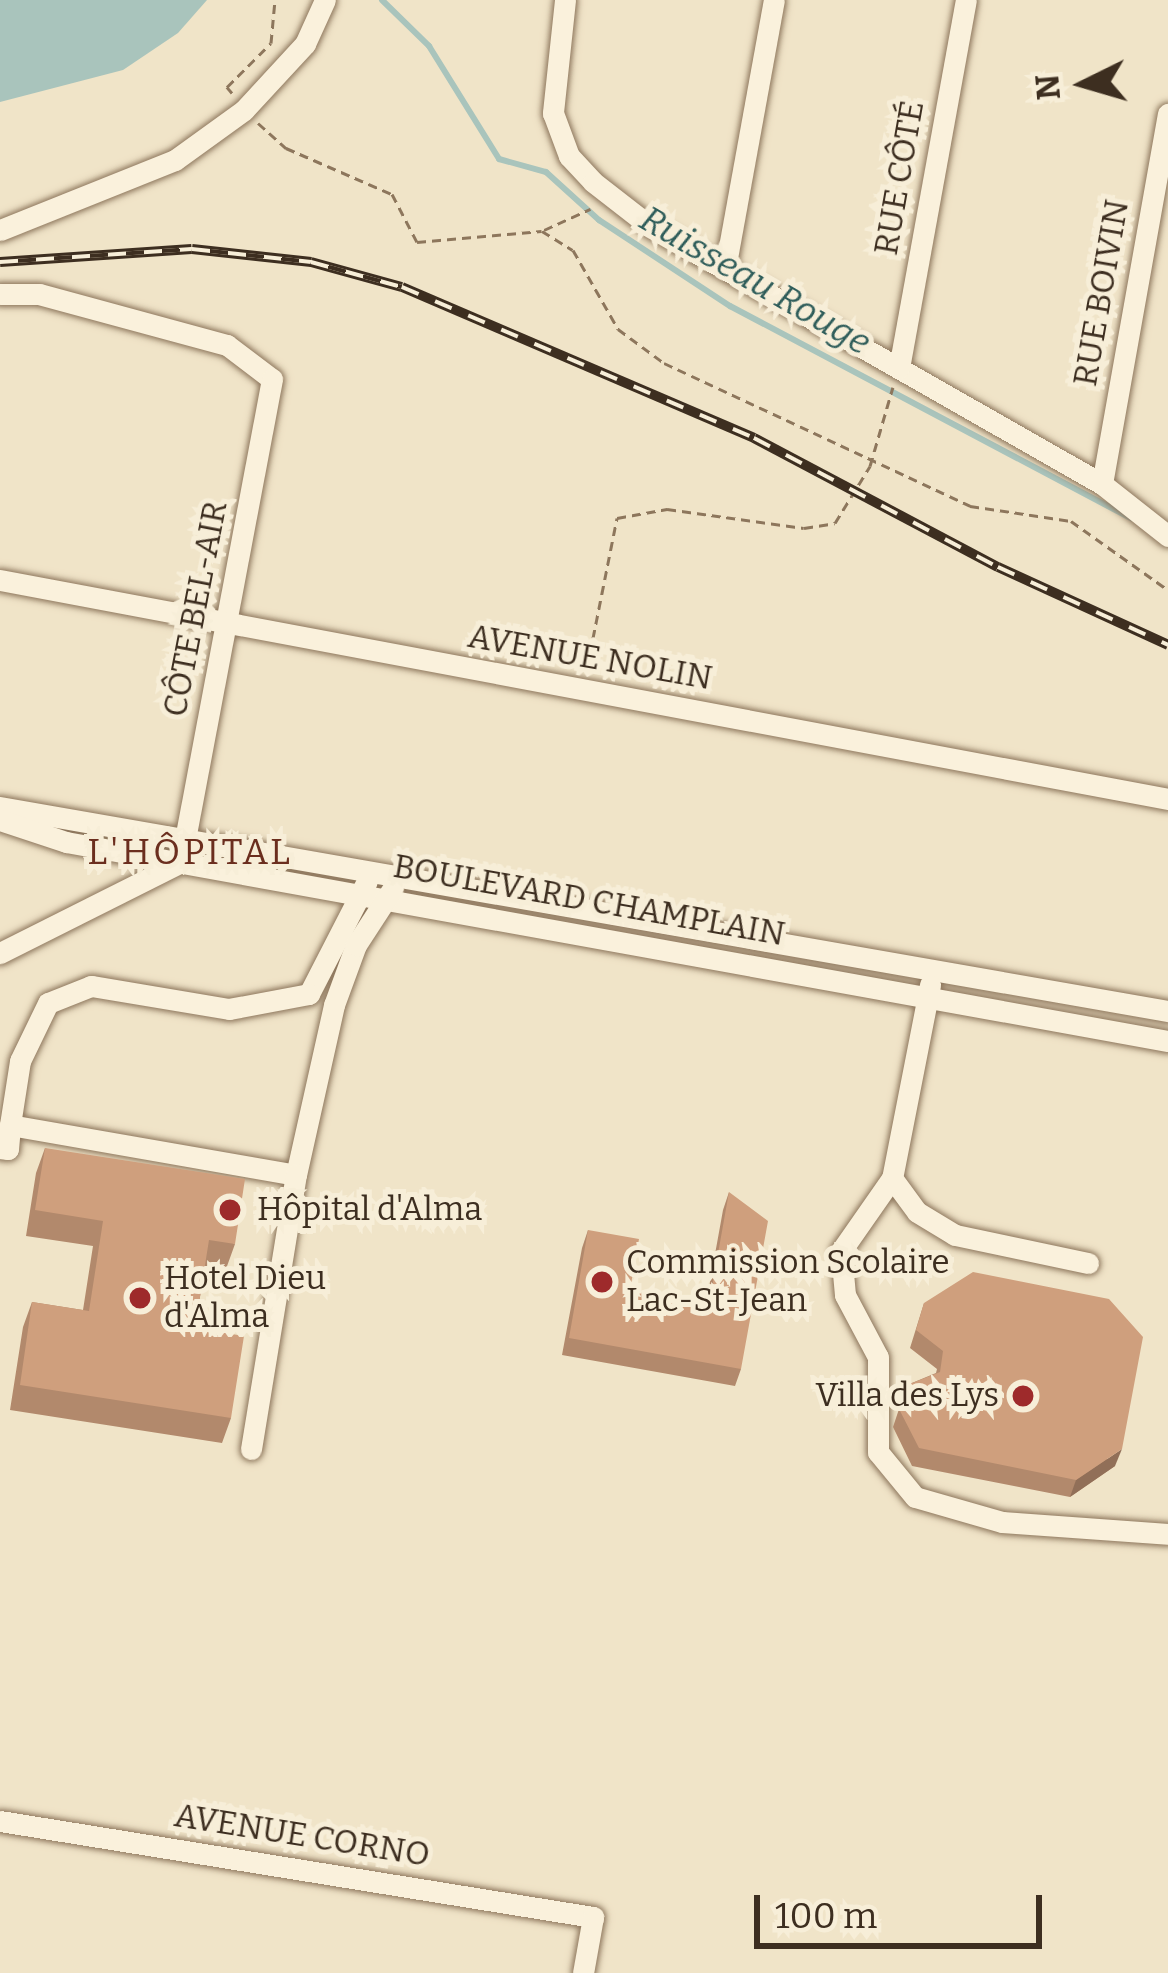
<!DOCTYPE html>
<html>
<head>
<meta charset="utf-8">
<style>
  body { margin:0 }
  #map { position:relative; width:1168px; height:1973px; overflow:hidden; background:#f0e4c8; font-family:Bitter,serif }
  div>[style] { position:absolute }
  .water>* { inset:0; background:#a9c4bc }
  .stream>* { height:6px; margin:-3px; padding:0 3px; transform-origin:3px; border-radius:3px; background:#a9c4bc }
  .path>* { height:3px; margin-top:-1.5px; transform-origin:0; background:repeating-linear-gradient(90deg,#8d765c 0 9px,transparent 0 15px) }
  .roads { filter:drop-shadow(0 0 3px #8d765c) drop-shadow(0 0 3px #8d765c) }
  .minor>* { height:21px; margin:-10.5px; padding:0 10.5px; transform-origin:10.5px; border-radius:10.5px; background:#faf1dc }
  .rail>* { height:10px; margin-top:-5px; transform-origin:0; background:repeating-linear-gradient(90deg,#f7eed8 0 18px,#3d2e20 0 36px); box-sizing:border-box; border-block:3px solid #3d2e20 }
  .wall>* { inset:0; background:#b2896c }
  .shaded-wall>* { inset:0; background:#916f58 }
  .building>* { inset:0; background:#cf9f7d }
  .dots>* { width:33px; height:33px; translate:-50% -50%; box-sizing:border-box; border:6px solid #f7eed8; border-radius:50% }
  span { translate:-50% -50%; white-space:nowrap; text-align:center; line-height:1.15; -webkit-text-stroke:10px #f7eed8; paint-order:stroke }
  .street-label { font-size:33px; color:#3d2e20 }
  .poi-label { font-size:33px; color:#3d2e20 }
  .left { translate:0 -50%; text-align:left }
  .right { translate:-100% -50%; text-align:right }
  .water-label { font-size:36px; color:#2f5d5a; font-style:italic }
  .neighbourhood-label { font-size:36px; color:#6b2e1e; letter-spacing:3px }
  .north { position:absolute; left:1024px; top:24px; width:120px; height:120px; -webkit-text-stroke:9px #f7eed8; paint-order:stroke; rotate:265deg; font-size:33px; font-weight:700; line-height:48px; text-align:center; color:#3d2e20 }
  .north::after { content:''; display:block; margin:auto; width:42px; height:54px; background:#3d2e20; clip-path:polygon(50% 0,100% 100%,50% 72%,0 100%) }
  .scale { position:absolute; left:754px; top:1895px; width:288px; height:54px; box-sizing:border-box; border:6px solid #3d2e20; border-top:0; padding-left:15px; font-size:36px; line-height:42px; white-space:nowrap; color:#3d2e20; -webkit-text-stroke:9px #f7eed8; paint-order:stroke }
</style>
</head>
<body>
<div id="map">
  <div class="water">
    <i style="clip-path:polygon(0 0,207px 0,178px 33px,123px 70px,0 102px)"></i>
  </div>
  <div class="stream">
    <i style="left:382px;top:0;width:66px;rotate:44.4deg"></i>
    <i style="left:429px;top:46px;width:133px;rotate:58.2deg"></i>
    <i style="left:499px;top:159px;width:49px;rotate:15.5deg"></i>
    <i style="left:546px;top:172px;width:72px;rotate:42.2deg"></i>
    <i style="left:599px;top:220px;width:157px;rotate:33.3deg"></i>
    <i style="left:730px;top:306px;width:454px;rotate:27.9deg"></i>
  </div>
  <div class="path">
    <i style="left:232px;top:93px;width:8px;rotate:-130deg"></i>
    <i style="left:227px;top:87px;width:62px;rotate:-45deg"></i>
    <i style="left:271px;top:43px;width:43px;rotate:-84.7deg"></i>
    <i style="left:258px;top:123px;width:38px;rotate:42deg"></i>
    <i style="left:286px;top:148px;width:116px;rotate:23.5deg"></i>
    <i style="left:392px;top:194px;width:54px;rotate:62.5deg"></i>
    <i style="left:417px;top:242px;width:125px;rotate:-5deg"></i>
    <i style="left:542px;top:231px;width:36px;rotate:32deg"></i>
    <i style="left:573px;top:250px;width:91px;rotate:60.3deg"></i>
    <i style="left:618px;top:329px;width:57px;rotate:36.5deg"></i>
    <i style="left:664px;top:363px;width:338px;rotate:25deg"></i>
    <i style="left:970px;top:506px;width:102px;rotate:8.4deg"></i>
    <i style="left:1071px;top:521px;width:119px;rotate:35.4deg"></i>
    <i style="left:544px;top:230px;width:51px;rotate:-24.5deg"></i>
    <i style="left:587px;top:668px;width:153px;rotate:-78.7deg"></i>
    <i style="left:617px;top:518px;width:51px;rotate:-10.2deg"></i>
    <i style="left:667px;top:509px;width:138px;rotate:7.9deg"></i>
    <i style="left:804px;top:528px;width:31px;rotate:-9deg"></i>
    <i style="left:835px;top:523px;width:67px;rotate:-58.4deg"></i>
    <i style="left:870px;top:466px;width:82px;rotate:-73.8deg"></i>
  </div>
  <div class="roads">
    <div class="minor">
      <i style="left:565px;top:0;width:114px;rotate:96.1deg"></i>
      <i style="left:553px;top:113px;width:46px;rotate:69.6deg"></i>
      <i style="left:569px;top:156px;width:35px;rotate:47deg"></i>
      <i style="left:593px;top:182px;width:73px;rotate:37.8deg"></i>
      <i style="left:651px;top:227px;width:519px;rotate:29.68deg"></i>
      <i style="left:1102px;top:484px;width:84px;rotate:38.2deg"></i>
      <i style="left:0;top:230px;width:188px;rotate:-21.8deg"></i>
      <i style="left:175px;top:160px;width:85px;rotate:-35.9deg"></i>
      <i style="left:244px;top:110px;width:90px;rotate:-47.3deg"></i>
      <i style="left:305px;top:44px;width:48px;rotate:-65.6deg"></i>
      <i style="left:725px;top:269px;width:273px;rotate:-79.7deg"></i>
      <i style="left:0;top:294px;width:39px"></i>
      <i style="left:39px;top:294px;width:195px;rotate:15.2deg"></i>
      <i style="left:227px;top:345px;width:56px;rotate:37.1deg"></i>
      <i style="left:272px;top:379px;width:491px;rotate:100.7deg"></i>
      <i style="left:181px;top:862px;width:203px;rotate:153.3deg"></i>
      <i style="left:899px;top:368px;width:374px;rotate:-79.7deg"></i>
      <i style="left:1102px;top:484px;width:376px;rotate:-79.9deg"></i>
      <i style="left:0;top:580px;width:1188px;rotate:10.62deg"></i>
      <i style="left:0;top:807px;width:1186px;rotate:9.91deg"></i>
      <i style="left:0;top:820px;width:70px;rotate:18.4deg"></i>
      <i style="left:66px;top:842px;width:1120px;rotate:10.24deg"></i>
      <i style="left:367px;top:881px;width:127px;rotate:117.2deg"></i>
      <i style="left:309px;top:994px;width:81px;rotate:169.4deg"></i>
      <i style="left:229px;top:1009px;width:140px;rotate:-170.5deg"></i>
      <i style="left:91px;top:986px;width:46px;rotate:158.4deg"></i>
      <i style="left:48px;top:1003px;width:64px;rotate:115.8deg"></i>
      <i style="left:20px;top:1061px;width:65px;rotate:98.9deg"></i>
      <i style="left:10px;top:1125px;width:290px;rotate:9.9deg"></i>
      <i style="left:296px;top:1175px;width:174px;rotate:-77.4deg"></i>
      <i style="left:334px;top:1005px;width:64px;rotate:-69.9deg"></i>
      <i style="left:356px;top:945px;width:68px;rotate:-57deg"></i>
      <i style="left:930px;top:985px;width:197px;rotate:101.1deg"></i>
      <i style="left:892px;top:1178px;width:42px;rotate:53.7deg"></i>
      <i style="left:917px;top:1212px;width:44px;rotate:31.2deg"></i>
      <i style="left:955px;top:1235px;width:136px;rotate:11.9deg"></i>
      <i style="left:0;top:1148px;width:8px;rotate:7deg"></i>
      <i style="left:8px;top:1149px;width:24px;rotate:-85deg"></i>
      <i style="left:892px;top:1178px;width:89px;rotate:124.9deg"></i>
      <i style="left:841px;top:1251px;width:44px;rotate:84.8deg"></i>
      <i style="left:845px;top:1295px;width:70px;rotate:62deg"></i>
      <i style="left:878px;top:1357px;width:95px;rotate:90deg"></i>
      <i style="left:878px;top:1452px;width:58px;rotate:50.6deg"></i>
      <i style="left:915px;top:1497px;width:91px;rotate:16deg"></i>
      <i style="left:1002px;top:1522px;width:166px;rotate:4.1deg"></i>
      <i style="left:251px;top:1449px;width:278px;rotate:-80.7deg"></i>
      <i style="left:0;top:1821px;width:601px;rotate:9.2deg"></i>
      <i style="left:593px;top:1917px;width:57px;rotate:100.1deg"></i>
    </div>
  </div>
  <div class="rail">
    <i style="left:0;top:262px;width:192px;rotate:-3.9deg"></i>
    <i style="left:192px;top:249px;width:120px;rotate:6.2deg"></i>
    <i style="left:311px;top:262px;width:94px;rotate:15.4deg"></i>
    <i style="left:402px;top:287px;width:383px;rotate:23.2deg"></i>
    <i style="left:754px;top:438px;width:276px;rotate:27.9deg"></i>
    <i style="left:998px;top:567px;width:187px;rotate:24.6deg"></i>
  </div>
  <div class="wall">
    <i style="clip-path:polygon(45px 1148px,235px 1244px,226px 1269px,205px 1266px,195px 1328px,231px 1418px,222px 1443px,10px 1410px,23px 1327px,32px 1302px,83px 1310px,93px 1246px,26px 1236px,36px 1173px)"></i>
    <i style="clip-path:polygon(729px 1192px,741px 1369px,735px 1386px,562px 1355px,582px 1248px,588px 1230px,630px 1290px,706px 1304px,723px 1210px)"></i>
    <i style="clip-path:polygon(924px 1303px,1115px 1466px,1070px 1497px,912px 1466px,893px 1427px,907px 1385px,936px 1373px,937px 1369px,910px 1348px)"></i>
  </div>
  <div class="shaded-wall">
    <i style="clip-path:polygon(1122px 1449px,1115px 1466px,1070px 1497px,1076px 1480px)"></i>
  </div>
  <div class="building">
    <i style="clip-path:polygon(45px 1148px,245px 1179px,235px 1244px,209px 1240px,195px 1328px,244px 1336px,231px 1418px,20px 1385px,32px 1302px,89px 1311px,103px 1221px,35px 1210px)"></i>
    <i style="clip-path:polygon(729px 1192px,768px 1221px,741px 1369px,569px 1338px,588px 1230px,639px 1239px,630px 1290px,709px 1304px)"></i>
    <i style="clip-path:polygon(973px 1272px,1109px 1299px,1143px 1337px,1122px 1449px,1076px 1480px,919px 1448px,899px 1409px,907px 1385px,940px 1372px,943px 1351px,916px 1330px,924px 1303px)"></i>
  </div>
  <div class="dots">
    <i style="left:230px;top:1210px;background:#9e2a2b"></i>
    <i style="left:602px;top:1282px;background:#9e2a2b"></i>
    <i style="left:140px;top:1298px;background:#9e2a2b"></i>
    <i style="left:1023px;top:1396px;background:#9e2a2b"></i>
  </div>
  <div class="street-label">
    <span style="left:900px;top:178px;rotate:-80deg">RUE CÔTÉ</span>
    <span style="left:1102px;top:293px;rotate:-80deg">RUE BOIVIN</span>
    <span style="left:196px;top:609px;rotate:-79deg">CÔTE BEL-AIR</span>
    <span style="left:590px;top:658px;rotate:10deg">AVENUE NOLIN</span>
    <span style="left:589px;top:901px;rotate:10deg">BOULEVARD CHAMPLAIN</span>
    <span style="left:302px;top:1836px;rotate:9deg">AVENUE CORNO</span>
  </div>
  <div class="poi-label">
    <span class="left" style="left:257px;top:1210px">Hôpital d'Alma</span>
    <span class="left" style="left:626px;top:1282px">Commission Scolaire<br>Lac-St-Jean</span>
    <span class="left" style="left:164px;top:1298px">Hotel Dieu<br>d'Alma</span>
    <span class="right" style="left:999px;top:1396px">Villa des Lys</span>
  </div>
  <div class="water-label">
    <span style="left:755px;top:281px;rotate:30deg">Ruisseau Rouge</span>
  </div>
  <div class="neighbourhood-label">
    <span style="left:190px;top:853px">L'HÔPITAL</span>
  </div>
  <div class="north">N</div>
  <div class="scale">100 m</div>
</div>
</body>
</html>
